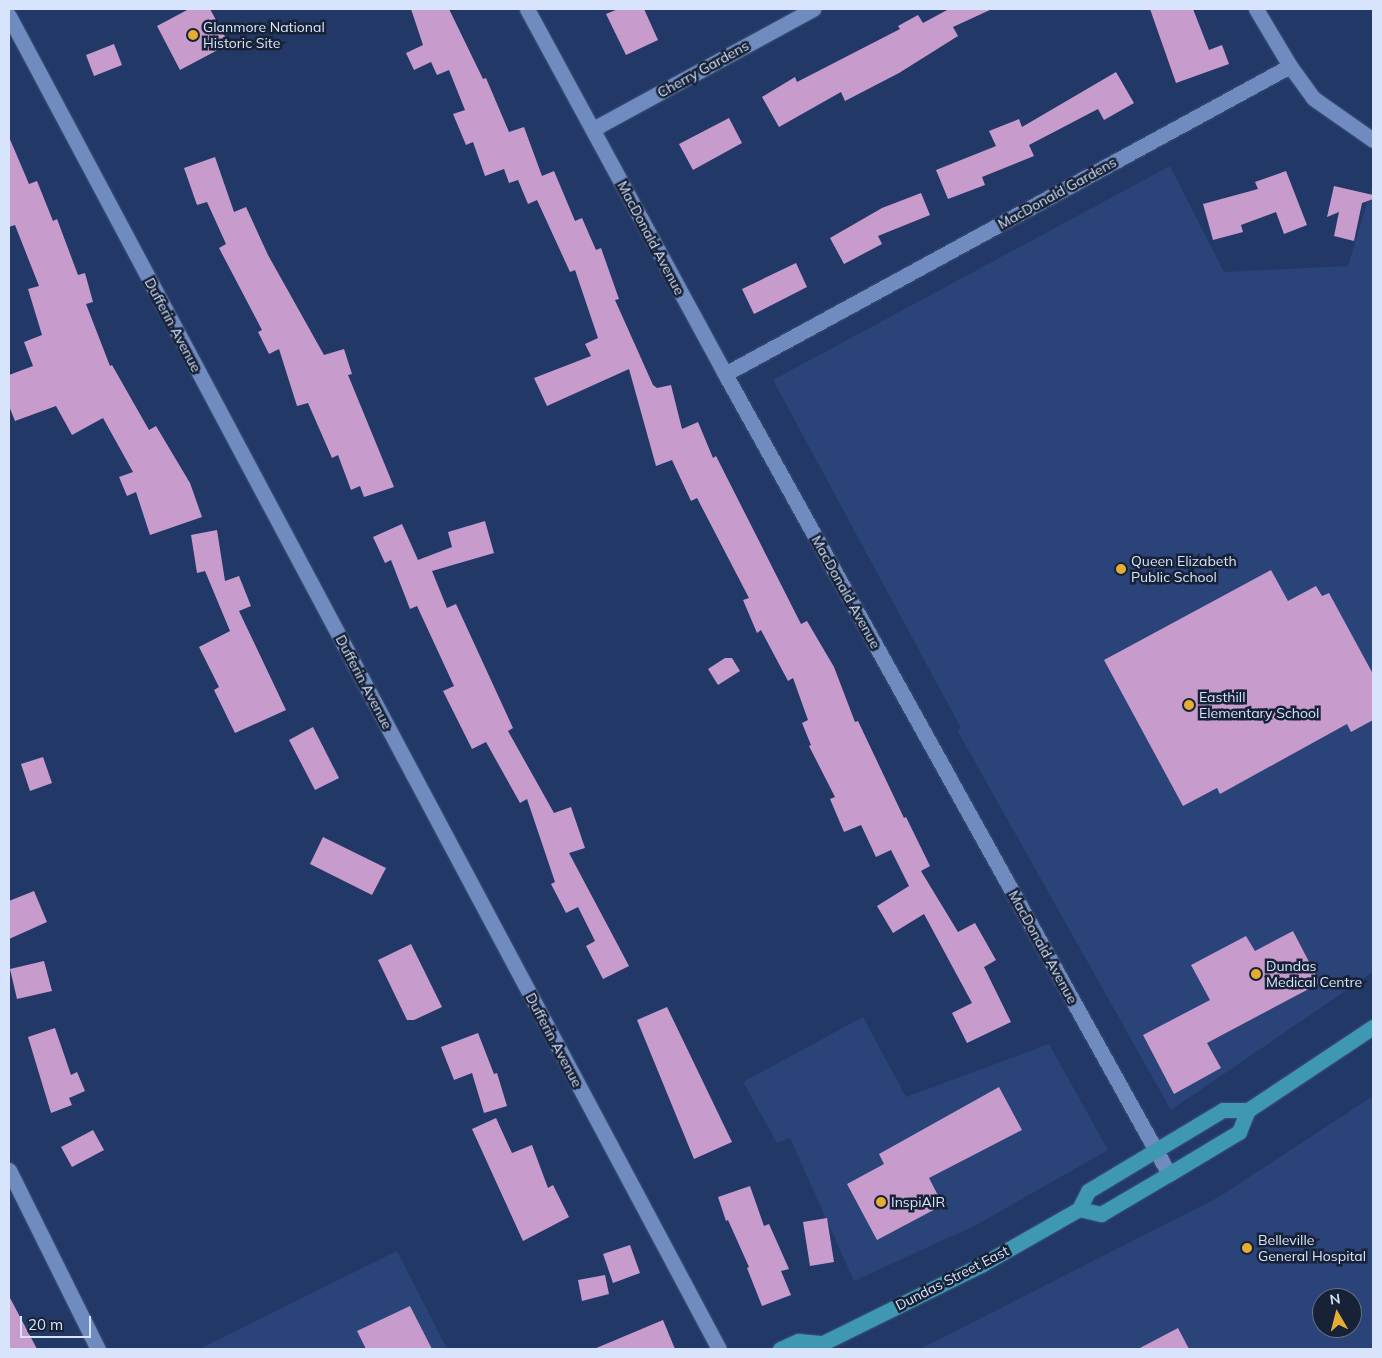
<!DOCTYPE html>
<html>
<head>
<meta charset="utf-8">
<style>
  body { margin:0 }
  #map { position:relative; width:1382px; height:1358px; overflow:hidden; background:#223968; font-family:Mulish,sans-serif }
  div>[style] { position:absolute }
  .built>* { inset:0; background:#2a4378 }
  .building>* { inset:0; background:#c89bcd }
  .roads { filter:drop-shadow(0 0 1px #3f5279) drop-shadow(0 0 1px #3f5279) }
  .minor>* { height:15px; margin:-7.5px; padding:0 7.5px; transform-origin:7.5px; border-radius:7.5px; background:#6f8bc0 }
  .tertiary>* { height:15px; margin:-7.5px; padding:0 7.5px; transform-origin:7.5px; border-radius:7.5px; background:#6f8bc0 }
  .primary>* { height:15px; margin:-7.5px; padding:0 7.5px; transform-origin:7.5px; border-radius:7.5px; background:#3f98b2 }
  .dots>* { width:14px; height:14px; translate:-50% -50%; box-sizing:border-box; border:2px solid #172237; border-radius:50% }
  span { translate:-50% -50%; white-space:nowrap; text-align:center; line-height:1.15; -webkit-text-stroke:5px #172237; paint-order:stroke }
  .poi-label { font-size:14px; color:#d7e4fb }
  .left { translate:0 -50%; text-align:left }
  .street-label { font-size:14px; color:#d7e4fb }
  .frame { position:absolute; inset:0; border:10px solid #d7e4fb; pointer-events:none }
  .north { position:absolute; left:1312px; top:1288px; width:50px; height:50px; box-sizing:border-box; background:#172237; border:1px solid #647085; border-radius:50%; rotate:352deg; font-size:14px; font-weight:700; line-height:20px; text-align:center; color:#d7e4fb }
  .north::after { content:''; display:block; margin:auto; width:18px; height:22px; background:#e4ae35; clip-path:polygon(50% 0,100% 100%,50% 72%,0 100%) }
  .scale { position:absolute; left:20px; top:1316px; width:71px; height:22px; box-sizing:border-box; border:2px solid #d7e4fb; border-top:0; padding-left:6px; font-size:15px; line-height:18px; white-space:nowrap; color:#d7e4fb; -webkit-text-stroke:4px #172237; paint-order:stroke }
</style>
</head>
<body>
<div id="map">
  <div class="built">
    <i style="clip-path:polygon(1170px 166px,1224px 272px,1348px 266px,1373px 183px,1373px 972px,1171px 1110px,957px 730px,961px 728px,773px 380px)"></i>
    <i style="clip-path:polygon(863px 1017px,906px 1097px,1049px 1044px,1108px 1150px,976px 1225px,854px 1281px,790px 1138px,777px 1143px,743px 1082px)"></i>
    <i style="clip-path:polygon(evenodd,1373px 1096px,1373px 1349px,920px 1349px,1219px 1197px,1373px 1096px,1322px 1298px,1352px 1298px,1352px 1328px,1322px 1328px,1322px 1298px)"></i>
    <i style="clip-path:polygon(397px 1251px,447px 1349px,199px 1349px)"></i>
  </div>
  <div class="building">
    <i style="clip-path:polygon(189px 9px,210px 9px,229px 44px,180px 70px,157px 26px)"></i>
    <i style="clip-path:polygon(411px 9px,449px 9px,483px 79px,486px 78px,509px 132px,524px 127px,542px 176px,554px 171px,575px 221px,582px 218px,596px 250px,601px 248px,619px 299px,615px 300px,653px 385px,657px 388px,671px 385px,682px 429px,698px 422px,713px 458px,716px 456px,801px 624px,807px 621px,834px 667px,855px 722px,858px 721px,904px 818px,906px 817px,930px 866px,921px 871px,958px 932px,975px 923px,996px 960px,984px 967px,1011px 1022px,967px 1043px,952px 1013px,972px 1003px,924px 914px,893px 933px,877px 906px,909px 886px,891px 850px,876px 857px,861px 825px,844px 832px,830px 799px,835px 797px,809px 746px,811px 745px,802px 723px,808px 720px,793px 678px,788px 681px,761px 630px,757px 633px,743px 600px,749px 598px,697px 498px,691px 501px,672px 460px,656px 466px,629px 369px,547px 406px,534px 378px,591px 356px,585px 344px,598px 338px,575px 270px,570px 272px,537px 200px,528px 204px,518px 180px,509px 183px,504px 169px,485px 176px,473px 142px,466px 145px,453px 114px,465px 110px,449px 70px,437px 75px,431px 62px,414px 70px,406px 53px,423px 45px)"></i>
    <i style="clip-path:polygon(618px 9px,644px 9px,658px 40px,626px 55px,606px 14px)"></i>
    <i style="clip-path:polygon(949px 9px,992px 9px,953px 27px,958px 36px,899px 73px,845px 101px,841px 92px,779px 127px,762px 97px,795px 77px,797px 82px,900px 29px,898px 26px,918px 15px,923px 23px)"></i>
    <i style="clip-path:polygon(1150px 9px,1193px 9px,1209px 50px,1222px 45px,1229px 64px,1176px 83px)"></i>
    <i style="clip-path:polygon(114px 44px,122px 65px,94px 76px,86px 55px)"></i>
    <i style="clip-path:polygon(1116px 72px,1134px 103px,1104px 120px,1098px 109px,1029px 145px,1034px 156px,982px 177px,985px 185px,948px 199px,936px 170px,996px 146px,989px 131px,1019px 119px,1022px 127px)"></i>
    <i style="clip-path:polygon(729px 118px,742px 143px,693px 170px,679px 144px)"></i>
    <i style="clip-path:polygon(9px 137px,29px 184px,37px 181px,53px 221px,57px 219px,78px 275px,85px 273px,93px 302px,86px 304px,110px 366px,112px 365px,149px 430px,156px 426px,190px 483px,202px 517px,150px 535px,136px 492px,127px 496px,119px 477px,133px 472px,103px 418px,72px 435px,56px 406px,15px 421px,9px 406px,9px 375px,33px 366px,24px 342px,42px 335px,28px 289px,39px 286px,15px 225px,9px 227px)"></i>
    <i style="clip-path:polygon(215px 157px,234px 212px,246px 207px,268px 255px,324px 355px,344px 349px,352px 374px,348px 375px,394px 487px,364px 497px,360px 486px,351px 490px,338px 455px,332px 458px,308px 403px,297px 406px,279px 349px,269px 354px,258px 332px,262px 330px,219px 248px,226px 244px,207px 202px,197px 205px,184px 168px)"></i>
    <i style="clip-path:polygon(1286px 171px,1307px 225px,1284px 234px,1276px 212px,1241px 225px,1243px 232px,1213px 240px,1203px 204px,1258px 189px,1255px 182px)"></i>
    <i style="clip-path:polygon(1334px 186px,1373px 195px,1373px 199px,1362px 203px,1354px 241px,1334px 236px,1339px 212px,1327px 217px)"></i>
    <i style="clip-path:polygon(921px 193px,930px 215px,878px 236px,882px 244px,844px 264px,830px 238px,882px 208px)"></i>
    <i style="clip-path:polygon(796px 263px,807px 287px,754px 314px,742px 289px)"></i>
    <i style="clip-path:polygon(485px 521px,494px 553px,432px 571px,447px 608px,456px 604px,513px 728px,508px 731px,554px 813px,571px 807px,585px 848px,569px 853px,629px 966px,603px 979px,586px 946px,595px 941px,578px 907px,566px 913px,551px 884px,555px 882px,527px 799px,520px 803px,486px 742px,472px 749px,443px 691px,454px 686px,417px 606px,410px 609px,391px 560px,385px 563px,373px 537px,402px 524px,418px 560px,452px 547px,448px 532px)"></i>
    <i style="clip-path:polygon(217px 530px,225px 581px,239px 576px,251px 606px,239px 611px,286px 710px,235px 733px,214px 690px,219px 687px,199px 647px,230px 631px,205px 571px,197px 573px,191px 535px)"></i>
    <i style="clip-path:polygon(1271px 570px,1288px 601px,1316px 586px,1322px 596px,1329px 593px,1373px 674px,1373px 720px,1351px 732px,1347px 724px,1220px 794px,1217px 788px,1183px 806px,1104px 660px)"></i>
    <i style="clip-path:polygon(725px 658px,732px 658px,740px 671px,718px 685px,708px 669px)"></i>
    <i style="clip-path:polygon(313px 727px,339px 778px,315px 790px,289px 740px)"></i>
    <i style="clip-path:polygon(43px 757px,52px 783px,30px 791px,21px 764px)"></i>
    <i style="clip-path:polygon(323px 837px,386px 868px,372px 895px,310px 864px)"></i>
    <i style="clip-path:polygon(34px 891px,47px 922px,9px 939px,9px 901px)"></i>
    <i style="clip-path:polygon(1293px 931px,1320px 983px,1207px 1043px,1221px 1068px,1174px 1094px,1143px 1035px,1210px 1000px,1191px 965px,1246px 936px,1255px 951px)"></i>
    <i style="clip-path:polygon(411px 944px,442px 1007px,414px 1020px,407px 1020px,378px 960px)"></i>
    <i style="clip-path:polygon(44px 961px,52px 991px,17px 999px,10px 969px)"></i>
    <i style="clip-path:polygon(667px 1007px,732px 1142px,694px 1159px,637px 1020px)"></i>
    <i style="clip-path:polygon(55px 1028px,71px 1075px,77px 1072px,85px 1091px,69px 1098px,72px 1105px,51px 1113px,28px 1037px)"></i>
    <i style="clip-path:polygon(478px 1033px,494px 1074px,497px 1073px,507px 1106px,484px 1113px,472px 1073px,454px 1080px,441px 1047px)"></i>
    <i style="clip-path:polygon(999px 1087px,1022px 1130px,929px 1178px,943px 1205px,877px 1240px,847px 1184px,884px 1164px,879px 1154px)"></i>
    <i style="clip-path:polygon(496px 1118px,512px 1153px,532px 1145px,548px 1188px,553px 1185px,569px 1217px,523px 1241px,472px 1129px)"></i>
    <i style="clip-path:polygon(93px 1130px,104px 1150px,72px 1167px,61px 1147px)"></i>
    <i style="clip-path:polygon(750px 1186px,764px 1226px,769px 1224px,789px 1269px,781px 1271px,791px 1295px,762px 1306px,747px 1268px,749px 1267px,728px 1220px,726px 1221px,718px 1197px)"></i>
    <i style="clip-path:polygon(827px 1218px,834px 1262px,810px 1266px,803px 1222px)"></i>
    <i style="clip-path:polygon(630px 1245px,640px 1273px,613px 1283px,603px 1254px)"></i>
    <i style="clip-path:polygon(605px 1275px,609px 1294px,582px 1301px,578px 1280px)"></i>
    <i style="clip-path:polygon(9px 1296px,37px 1349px,9px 1349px)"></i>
    <i style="clip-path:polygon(410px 1306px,432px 1349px,366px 1349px,357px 1331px)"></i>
    <i style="clip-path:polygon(663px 1320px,675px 1349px,594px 1349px)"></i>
    <i style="clip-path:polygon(1178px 1328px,1189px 1349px,1138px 1349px)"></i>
  </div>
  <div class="roads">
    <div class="minor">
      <i style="left:1256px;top:9px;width:66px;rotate:59.2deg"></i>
      <i style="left:1290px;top:66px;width:39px;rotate:54deg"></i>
      <i style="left:1313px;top:98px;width:73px;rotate:35deg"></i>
      <i style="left:9px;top:16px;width:1510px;rotate:61.96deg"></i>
      <i style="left:593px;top:129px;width:251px;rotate:-28.6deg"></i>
      <i style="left:725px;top:374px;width:643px;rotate:-28.6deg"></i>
      <i style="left:9px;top:1170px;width:200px;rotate:63.6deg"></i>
    </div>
    <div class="tertiary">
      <i style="left:527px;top:9px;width:415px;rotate:61.5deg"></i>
      <i style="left:725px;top:374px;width:915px;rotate:60.97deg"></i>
    </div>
    <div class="primary">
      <i style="left:1079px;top:1209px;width:23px;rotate:13deg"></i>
      <i style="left:1101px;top:1214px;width:79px;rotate:-30.5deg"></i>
      <i style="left:1169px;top:1174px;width:82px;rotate:-31deg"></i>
      <i style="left:1239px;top:1132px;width:24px;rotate:-68deg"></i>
      <i style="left:780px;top:1349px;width:20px;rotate:-24deg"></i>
      <i style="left:798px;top:1341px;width:25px;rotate:5deg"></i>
      <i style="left:823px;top:1343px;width:176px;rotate:-26.3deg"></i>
      <i style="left:981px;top:1265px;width:113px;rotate:-29.7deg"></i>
      <i style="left:1079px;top:1209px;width:20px;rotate:-63deg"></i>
      <i style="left:1088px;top:1191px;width:157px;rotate:-31deg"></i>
      <i style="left:1223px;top:1110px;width:25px"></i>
      <i style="left:1248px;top:1110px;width:150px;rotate:-33.6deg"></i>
    </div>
  </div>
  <div class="dots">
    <i style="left:193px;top:35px;background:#e4ae35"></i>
    <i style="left:1121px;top:569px;background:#e4ae35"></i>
    <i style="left:1189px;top:705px;background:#e4ae35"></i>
    <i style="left:1256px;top:974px;background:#e4ae35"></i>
    <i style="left:881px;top:1202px;background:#e4ae35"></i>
    <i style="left:1247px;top:1248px;background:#e4ae35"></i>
  </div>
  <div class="poi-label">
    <span class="left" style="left:203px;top:35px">Glanmore National<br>Historic Site</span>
    <span class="left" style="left:1131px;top:569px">Queen Elizabeth<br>Public School</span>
    <span class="left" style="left:1199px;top:705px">Easthill<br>Elementary School</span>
    <span class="left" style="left:1266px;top:974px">Dundas<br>Medical Centre</span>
    <span class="left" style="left:891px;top:1202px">InspiAIR</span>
    <span class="left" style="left:1258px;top:1248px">Belleville<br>General Hospital</span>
  </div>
  <div class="street-label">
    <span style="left:703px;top:69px;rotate:-29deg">Cherry Gardens</span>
    <span style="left:1057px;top:193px;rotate:-29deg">MacDonald Gardens</span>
    <span style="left:651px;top:238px;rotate:62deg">MacDonald Avenue</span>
    <span style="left:173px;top:325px;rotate:62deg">Dufferin Avenue</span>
    <span style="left:846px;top:592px;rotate:61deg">MacDonald Avenue</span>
    <span style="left:364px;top:682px;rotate:62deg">Dufferin Avenue</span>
    <span style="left:1043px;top:947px;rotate:61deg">MacDonald Avenue</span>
    <span style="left:554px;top:1040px;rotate:62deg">Dufferin Avenue</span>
    <span style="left:952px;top:1278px;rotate:-27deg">Dundas Street East</span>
  </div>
  <div class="frame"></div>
  <div class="north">N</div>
  <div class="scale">20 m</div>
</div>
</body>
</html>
